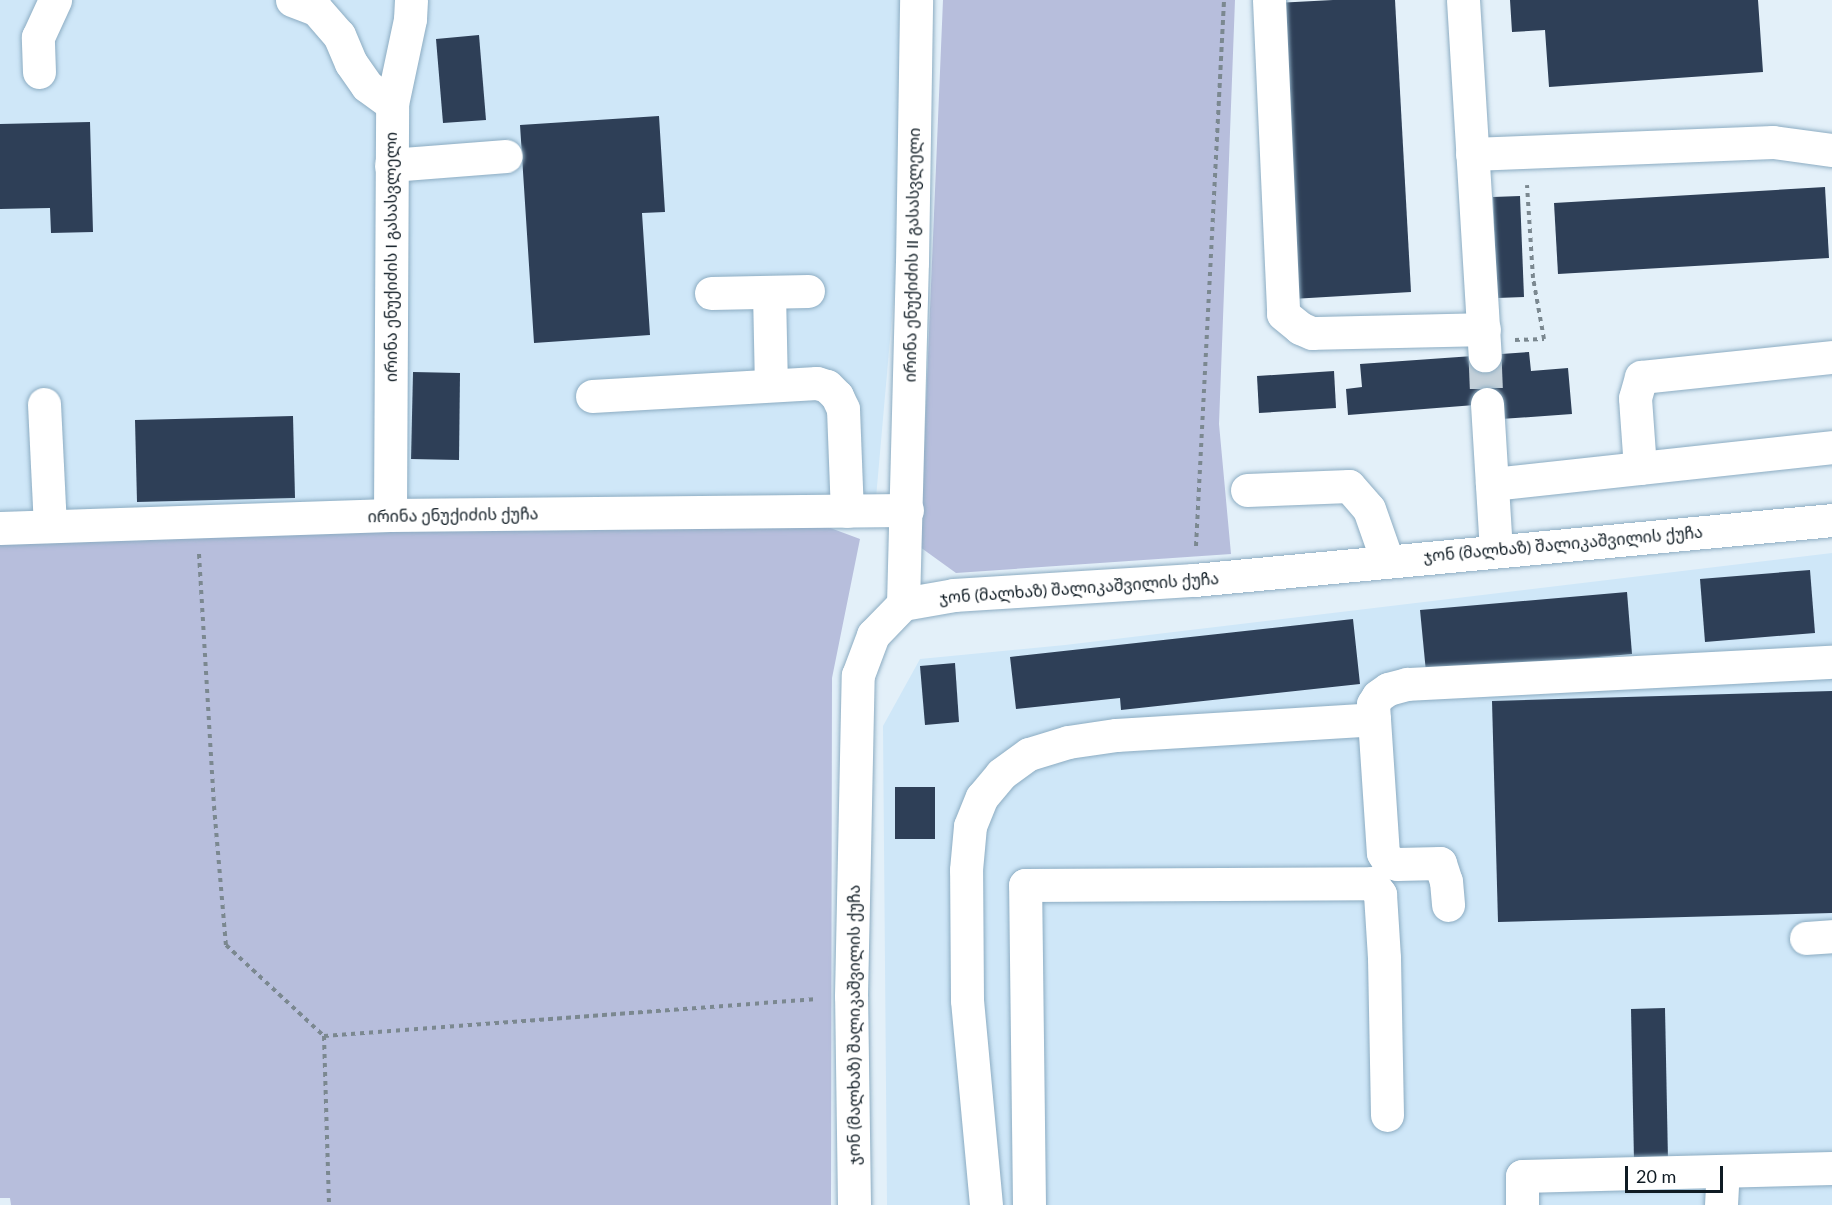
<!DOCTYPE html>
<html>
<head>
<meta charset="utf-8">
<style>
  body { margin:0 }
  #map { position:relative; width:1832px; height:1205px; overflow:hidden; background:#e3f0f9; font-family:Lato,"Noto Sans Georgian",sans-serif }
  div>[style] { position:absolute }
  .built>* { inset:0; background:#cfe7f8 }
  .green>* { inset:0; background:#b7bedc }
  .building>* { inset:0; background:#2e3f57 }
  .minor-tunnel>* { height:33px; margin-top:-16.5px; transform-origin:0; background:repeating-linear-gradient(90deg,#c3d0d9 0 33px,transparent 0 49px) }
  .path>* { height:4px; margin-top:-2px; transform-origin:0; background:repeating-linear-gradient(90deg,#7b8890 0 4.5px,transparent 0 9px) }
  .roads { filter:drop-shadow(0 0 2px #8cacc2) drop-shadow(0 0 2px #8cacc2) }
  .minor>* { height:33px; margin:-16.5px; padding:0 16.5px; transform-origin:16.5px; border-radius:16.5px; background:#fff }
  span { translate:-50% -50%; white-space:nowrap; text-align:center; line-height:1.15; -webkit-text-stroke:6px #fff; paint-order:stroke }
  .street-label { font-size:16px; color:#0f1b23 }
  .scale { position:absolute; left:1625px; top:1166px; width:98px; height:27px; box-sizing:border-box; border:3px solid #0f1b23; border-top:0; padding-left:8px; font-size:18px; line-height:21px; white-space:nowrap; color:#0f1b23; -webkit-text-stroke:4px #fff; paint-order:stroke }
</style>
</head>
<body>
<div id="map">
  <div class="built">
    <i style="clip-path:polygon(0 0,920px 0,876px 498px,0 515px)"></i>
    <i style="clip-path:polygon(1832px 553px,1832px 1205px,887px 1205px,883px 726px,920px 659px,1065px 645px)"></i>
  </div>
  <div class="green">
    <i style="clip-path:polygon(943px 0,1235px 0,1219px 424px,1231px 554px,956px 573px,920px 547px)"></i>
    <i style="clip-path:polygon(809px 520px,860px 539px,832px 678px,831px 1205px,11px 1205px,10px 1198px,0 1198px,0 544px,291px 529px)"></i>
  </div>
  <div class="building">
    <i style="clip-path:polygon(1333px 0,1395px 0,1411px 292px,1292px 299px,1276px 3px)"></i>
    <i style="clip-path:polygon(1510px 0,1758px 0,1763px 72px,1549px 87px,1545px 30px,1512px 32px)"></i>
    <i style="clip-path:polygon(479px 35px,486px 120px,443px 123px,436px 39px)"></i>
    <i style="clip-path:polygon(659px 116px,665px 212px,642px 213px,650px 335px,534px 343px,520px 125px)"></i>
    <i style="clip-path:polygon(90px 122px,93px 232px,51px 233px,50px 208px,0 209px,0 124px)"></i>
    <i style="clip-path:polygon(1825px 187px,1829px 258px,1558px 274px,1554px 203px)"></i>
    <i style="clip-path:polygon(1520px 196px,1524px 297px,1497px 298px,1493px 197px)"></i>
    <i style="clip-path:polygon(1529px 352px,1531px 371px,1568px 368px,1572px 414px,1501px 419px,1500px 403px,1348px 415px,1346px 389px,1362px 387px,1360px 364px)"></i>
    <i style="clip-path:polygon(1334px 371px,1336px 408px,1259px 413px,1257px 376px)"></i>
    <i style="clip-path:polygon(413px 372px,460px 373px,459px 460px,411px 459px)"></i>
    <i style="clip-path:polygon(293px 416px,295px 498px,137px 502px,135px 420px)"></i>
    <i style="clip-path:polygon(1810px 570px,1815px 633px,1705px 642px,1700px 579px)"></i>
    <i style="clip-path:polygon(1627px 592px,1632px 654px,1426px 672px,1420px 610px)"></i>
    <i style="clip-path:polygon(1353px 619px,1360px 684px,1121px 710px,1120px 698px,1016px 709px,1010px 657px)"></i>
    <i style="clip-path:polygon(955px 663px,959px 722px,925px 725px,920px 666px)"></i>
    <i style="clip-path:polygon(1832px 691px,1832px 913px,1498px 922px,1492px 701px)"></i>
    <i style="clip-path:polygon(895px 787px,935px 787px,935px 839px,895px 839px)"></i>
    <i style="clip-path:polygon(1665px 1008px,1668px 1161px,1634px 1161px,1631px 1009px)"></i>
  </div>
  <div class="minor-tunnel">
    <i style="left:1485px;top:355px;width:49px;rotate:87.7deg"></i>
  </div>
  <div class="path">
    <i style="left:1515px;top:340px;width:29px;rotate:-2deg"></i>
    <i style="left:1544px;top:339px;width:62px;rotate:-100.2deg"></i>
    <i style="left:1533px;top:278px;width:93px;rotate:-93.7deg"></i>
    <i style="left:1196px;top:546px;width:547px;rotate:-87.06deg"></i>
    <i style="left:199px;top:554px;width:252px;rotate:86.6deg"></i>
    <i style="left:214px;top:806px;width:140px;rotate:85.1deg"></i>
    <i style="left:226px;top:945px;width:134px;rotate:42.9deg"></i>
    <i style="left:324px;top:1036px;width:495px;rotate:-4.3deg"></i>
    <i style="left:324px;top:1036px;width:169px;rotate:88.3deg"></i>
  </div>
  <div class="roads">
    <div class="minor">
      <i style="left:292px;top:0;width:26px;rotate:21deg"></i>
      <i style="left:316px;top:9px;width:35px;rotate:49deg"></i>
      <i style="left:339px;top:35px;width:30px;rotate:67deg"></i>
      <i style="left:351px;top:63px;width:28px;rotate:55deg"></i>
      <i style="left:367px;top:86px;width:31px;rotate:36deg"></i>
      <i style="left:1269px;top:0;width:314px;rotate:87.4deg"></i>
      <i style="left:1283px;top:314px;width:22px;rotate:39deg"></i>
      <i style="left:1300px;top:328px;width:13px;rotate:23deg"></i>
      <i style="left:1312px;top:333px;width:172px;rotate:-1.3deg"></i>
      <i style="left:1463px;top:0;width:356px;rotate:86.5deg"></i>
      <i style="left:39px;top:72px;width:35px;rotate:-92deg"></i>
      <i style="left:38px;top:37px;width:41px;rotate:-65.3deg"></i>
      <i style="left:1472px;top:154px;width:301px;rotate:-2.3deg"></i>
      <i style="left:1773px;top:142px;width:60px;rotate:7.7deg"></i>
      <i style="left:391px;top:165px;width:115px;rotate:-4.5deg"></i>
      <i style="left:769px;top:292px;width:93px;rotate:88.8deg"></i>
      <i style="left:711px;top:293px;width:97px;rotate:-1.2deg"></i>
      <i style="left:592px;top:396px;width:225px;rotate:-3.3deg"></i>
      <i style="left:817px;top:383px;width:10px;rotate:17deg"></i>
      <i style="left:827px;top:386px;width:14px;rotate:45deg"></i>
      <i style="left:837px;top:396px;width:14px;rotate:65deg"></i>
      <i style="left:843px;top:409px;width:102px;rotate:87.8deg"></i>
      <i style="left:44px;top:404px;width:122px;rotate:87.2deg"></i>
      <i style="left:1487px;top:404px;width:147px;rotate:86.5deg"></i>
      <i style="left:1640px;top:468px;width:70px;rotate:-94.1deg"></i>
      <i style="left:1635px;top:398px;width:22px;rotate:-74deg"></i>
      <i style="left:1641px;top:377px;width:192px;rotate:-6deg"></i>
      <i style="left:1492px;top:484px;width:342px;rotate:-6.2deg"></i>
      <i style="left:1247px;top:490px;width:102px;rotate:-2.2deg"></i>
      <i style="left:1349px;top:486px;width:30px;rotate:49deg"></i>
      <i style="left:1369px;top:509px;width:54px;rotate:70.6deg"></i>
      <i style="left:390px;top:515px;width:411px;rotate:-89.7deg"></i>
      <i style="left:392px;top:104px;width:87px;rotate:-78deg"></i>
      <i style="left:410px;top:19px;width:19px;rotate:-87deg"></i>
      <i style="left:0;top:528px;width:390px;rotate:-1.9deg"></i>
      <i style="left:390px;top:515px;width:517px;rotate:-0.55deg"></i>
      <i style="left:903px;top:604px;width:341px;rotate:-88.5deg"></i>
      <i style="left:912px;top:263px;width:263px;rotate:-89.1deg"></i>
      <i style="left:1374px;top:719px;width:15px;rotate:-94deg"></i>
      <i style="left:1373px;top:704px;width:9px;rotate:-58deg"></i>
      <i style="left:1378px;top:696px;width:12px;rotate:-35deg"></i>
      <i style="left:1388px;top:689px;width:20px;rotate:-15deg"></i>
      <i style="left:1407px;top:684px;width:426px;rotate:-3deg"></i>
      <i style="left:1806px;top:938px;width:26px;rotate:-4deg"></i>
      <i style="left:854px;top:1205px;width:209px;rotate:-90.8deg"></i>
      <i style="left:851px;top:996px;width:321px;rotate:-88.8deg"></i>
      <i style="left:858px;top:675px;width:43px;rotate:-69.4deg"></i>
      <i style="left:873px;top:635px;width:43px;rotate:-45.9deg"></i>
      <i style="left:903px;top:604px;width:52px;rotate:-10deg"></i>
      <i style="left:954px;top:595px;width:240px;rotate:-3.6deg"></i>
      <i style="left:1194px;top:580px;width:641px;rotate:-5.37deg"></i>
      <i style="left:986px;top:1205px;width:206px;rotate:-95.3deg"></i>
      <i style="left:967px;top:1000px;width:130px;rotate:-90.4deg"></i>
      <i style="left:966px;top:870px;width:44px;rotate:-84.8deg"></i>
      <i style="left:970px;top:826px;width:31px;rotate:-68deg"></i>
      <i style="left:982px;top:797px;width:30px;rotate:-50deg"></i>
      <i style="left:1001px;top:774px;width:34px;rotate:-36deg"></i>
      <i style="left:1029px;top:754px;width:41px;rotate:-17.1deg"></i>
      <i style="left:1068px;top:742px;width:49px;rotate:-8.3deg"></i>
      <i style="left:1116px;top:735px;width:258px;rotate:-3.5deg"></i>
      <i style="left:1374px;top:719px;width:134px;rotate:86.2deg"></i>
      <i style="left:1383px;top:853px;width:9px;rotate:58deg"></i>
      <i style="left:1388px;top:861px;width:9px;rotate:18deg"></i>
      <i style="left:1397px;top:864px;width:43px;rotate:-1.3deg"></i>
      <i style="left:1440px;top:863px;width:19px;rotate:72deg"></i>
      <i style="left:1446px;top:881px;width:24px;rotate:85deg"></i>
      <i style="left:1029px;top:1205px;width:320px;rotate:-90.7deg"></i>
      <i style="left:1025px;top:885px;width:347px;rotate:-0.3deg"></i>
      <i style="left:1372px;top:883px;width:14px;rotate:54deg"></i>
      <i style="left:1380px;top:894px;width:64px;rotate:86.4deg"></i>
      <i style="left:1384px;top:958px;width:157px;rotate:88.9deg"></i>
      <i style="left:1522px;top:1205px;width:29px;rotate:-90deg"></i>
      <i style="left:1522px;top:1176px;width:310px;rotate:-1.5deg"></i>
      <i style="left:1721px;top:1205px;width:34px;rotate:-87deg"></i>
    </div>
  </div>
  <div class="street-label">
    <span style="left:912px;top:255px;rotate:-89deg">ირინა ენუქიძის II გასასვლელი</span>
    <span style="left:391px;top:257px;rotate:-90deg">ირინა ენუქიძის I გასასვლელი</span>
    <span style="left:453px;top:515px;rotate:-1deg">ირინა ენუქიძის ქუჩა</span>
    <span style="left:1563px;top:544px;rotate:-5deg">ჯონ (მალხაზ) შალიკაშვილის ქუჩა</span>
    <span style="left:1079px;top:588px;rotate:-4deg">ჯონ (მალხაზ) შალიკაშვილის ქუჩა</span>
    <span style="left:854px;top:1025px;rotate:-90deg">ჯონ (მალხაზ) შალიკაშვილის ქუჩა</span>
  </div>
  <div class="scale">20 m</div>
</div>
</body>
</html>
